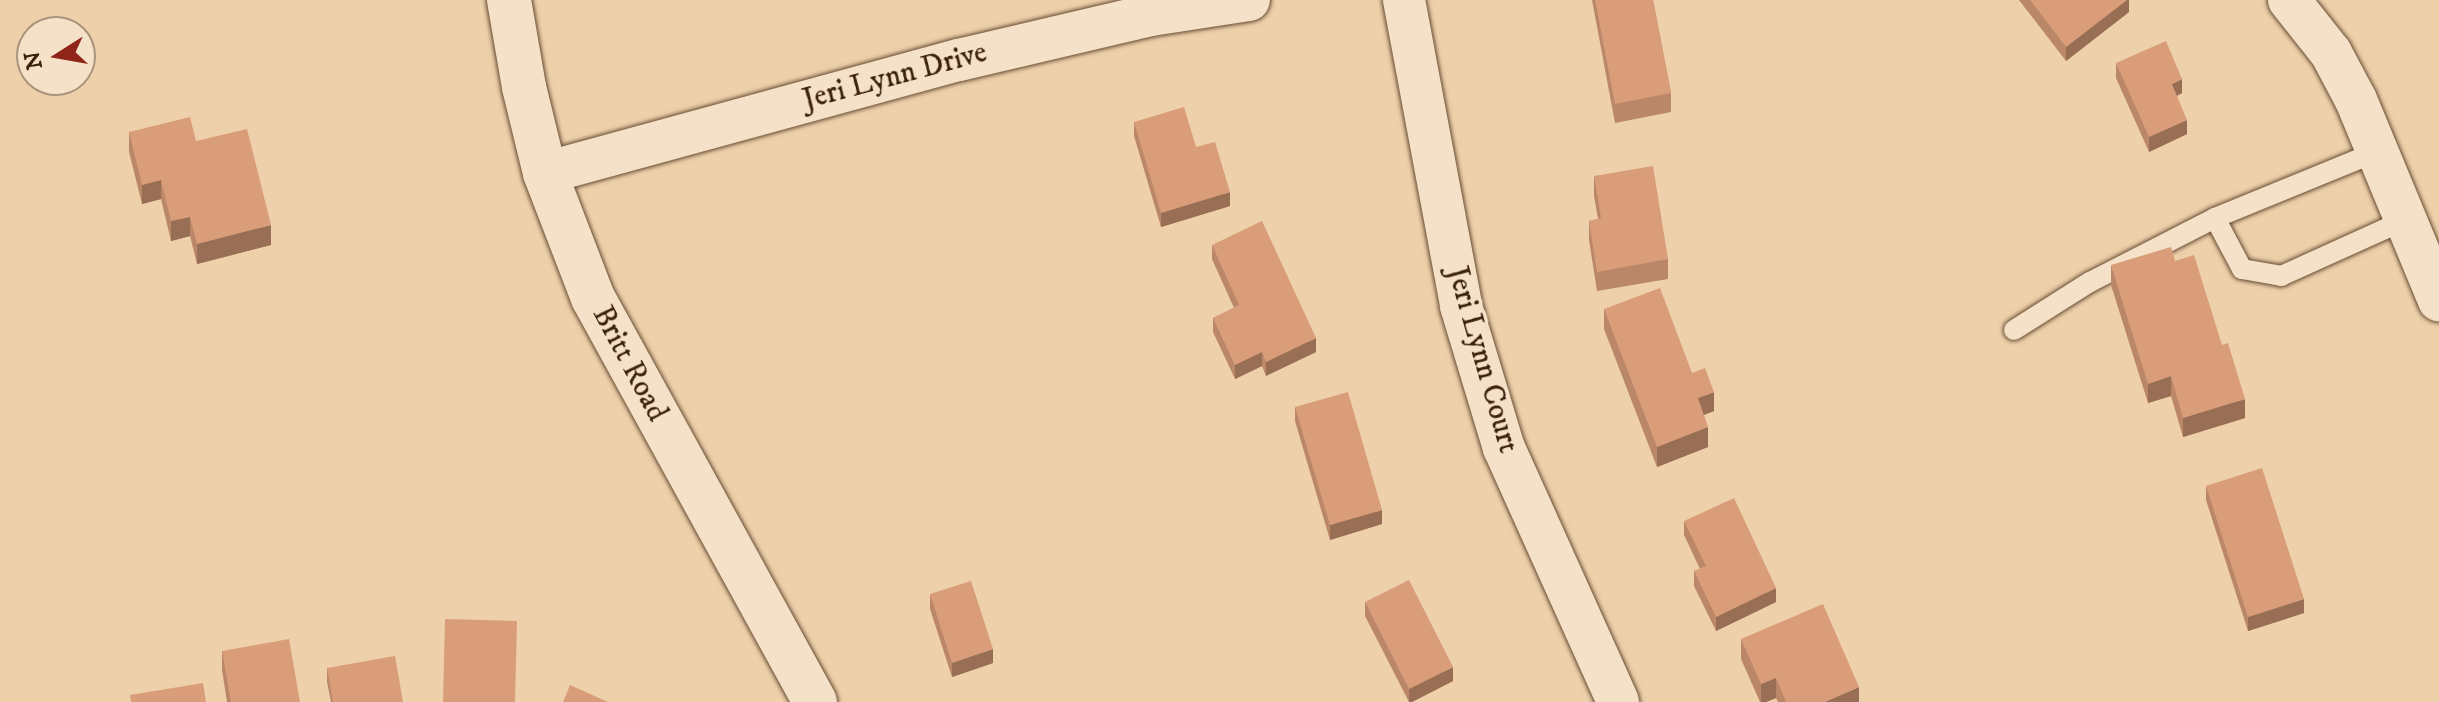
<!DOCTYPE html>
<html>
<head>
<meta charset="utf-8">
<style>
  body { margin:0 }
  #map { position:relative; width:2439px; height:702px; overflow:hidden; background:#eed1aa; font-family:"IM FELL DW Pica",serif }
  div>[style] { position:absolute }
  .roads { filter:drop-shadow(0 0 2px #674c33) drop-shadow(0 0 2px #674c33) }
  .service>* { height:20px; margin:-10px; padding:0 10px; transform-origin:10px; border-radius:10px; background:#f4e1c8 }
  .minor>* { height:42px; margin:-21px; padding:0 21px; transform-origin:21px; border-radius:21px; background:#f4e1c8 }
  .tertiary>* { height:44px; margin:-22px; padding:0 22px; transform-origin:22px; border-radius:22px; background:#f4e1c8 }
  .wall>* { inset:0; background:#bb8769 }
  .shaded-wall>* { inset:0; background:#986e55 }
  .building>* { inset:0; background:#d99d7a }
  span { translate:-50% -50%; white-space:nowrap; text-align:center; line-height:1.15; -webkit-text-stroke:7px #f4e1c8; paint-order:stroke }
  .street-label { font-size:30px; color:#3a1f0b }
  .north { position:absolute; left:16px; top:16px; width:80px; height:80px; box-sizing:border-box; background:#f4e1c8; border:2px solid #aa937c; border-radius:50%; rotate:259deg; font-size:22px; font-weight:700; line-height:32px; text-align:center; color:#3a1f0b }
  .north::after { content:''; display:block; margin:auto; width:28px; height:36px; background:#8f2418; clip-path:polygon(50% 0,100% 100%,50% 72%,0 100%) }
</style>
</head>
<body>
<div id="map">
  <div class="roads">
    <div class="service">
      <i style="left:2215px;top:218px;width:58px;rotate:62.1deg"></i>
      <i style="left:2242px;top:269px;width:40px;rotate:10deg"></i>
      <i style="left:2281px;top:276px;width:138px;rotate:-24.3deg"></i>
      <i style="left:2014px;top:330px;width:90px;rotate:-32.3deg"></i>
      <i style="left:2090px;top:282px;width:140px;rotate:-27.1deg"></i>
      <i style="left:2215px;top:218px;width:176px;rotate:-22.3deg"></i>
    </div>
    <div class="minor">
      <i style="left:1404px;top:0;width:311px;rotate:79.4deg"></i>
      <i style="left:1461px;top:306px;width:148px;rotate:73.2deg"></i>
      <i style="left:1504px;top:448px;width:278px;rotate:65.8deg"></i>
      <i style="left:2289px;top:0;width:68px;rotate:51.6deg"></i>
      <i style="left:2331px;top:53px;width:53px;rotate:62deg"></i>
      <i style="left:2356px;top:100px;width:217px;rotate:67.5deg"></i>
      <i style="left:545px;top:173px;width:429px;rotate:-15.3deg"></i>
      <i style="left:959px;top:60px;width:197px;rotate:-13.2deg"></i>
      <i style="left:1151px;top:15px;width:99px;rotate:-8.7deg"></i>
    </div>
    <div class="tertiary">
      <i style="left:509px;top:0;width:88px;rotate:80.2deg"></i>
      <i style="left:524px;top:87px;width:89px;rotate:76.3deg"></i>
      <i style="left:545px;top:173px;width:134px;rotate:69deg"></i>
      <i style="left:593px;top:298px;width:461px;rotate:61.2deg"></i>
    </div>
  </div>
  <div class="wall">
    <i style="clip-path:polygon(1592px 0,1653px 0,1671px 93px,1671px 112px,1615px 123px)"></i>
    <i style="clip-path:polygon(2019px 0,2129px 0,2129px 12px,2066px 61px)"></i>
    <i style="clip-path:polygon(2116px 63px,2182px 93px,2177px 96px,2187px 134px,2149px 152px,2116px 78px)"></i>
    <i style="clip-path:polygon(1134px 122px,1196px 147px,1230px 206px,1161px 227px,1134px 136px)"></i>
    <i style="clip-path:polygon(129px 132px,196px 141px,271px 245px,197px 264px,190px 236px,171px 241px,161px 199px,142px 204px,129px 152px)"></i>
    <i style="clip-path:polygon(1594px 176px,1668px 259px,1668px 279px,1597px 291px,1589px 240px,1589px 221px,1598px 219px,1594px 196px)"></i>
    <i style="clip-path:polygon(1212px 245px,1316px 352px,1266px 376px,1262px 366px,1235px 379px,1213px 332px,1213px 318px,1234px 308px,1212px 259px)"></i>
    <i style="clip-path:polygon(2175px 261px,2245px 418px,2183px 437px,2171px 396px,2148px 403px,2111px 285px,2111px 265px)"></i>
    <i style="clip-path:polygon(1604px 309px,1692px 373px,1714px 411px,1704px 415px,1708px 447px,1657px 467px,1604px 329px)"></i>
    <i style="clip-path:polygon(1295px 407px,1382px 524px,1330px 540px,1295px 421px)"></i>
    <i style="clip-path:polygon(2206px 486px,2304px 613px,2248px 631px,2206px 500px)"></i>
    <i style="clip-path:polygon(1684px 521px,1776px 602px,1716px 631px,1694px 586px,1694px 571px,1700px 569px,1684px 535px)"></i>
    <i style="clip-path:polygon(930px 594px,993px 663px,952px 677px,930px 609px)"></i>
    <i style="clip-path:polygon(1365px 602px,1453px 681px,1412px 702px,1409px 702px,1365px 616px)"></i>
    <i style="clip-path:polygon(1741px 639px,1859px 702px,1778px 702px,1776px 698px,1766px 702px,1760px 702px,1741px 659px)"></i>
    <i style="clip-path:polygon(222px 651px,300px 702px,227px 702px,222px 670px)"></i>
    <i style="clip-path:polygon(327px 668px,403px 702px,331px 702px,327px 682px)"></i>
  </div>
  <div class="shaded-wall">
    <i style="clip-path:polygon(2127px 0,2129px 0,2129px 12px,2066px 61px,2066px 47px)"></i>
    <i style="clip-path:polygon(2182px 79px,2182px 93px,2172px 98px,2172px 84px)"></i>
    <i style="clip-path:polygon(2187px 120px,2187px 134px,2149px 152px,2149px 137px)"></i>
    <i style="clip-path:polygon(161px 180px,161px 199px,142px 204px,142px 185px)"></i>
    <i style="clip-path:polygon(1230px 192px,1230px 206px,1161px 227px,1161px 213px)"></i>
    <i style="clip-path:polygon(190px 217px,190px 236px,171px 241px,171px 221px)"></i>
    <i style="clip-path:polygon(271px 225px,271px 245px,197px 264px,197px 244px)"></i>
    <i style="clip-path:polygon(1316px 338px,1316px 352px,1266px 376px,1266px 362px)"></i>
    <i style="clip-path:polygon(1262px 352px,1262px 366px,1235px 379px,1235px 365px)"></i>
    <i style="clip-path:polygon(2171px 376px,2171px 396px,2148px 403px,2148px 384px)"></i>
    <i style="clip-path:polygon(1714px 392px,1714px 411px,1698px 417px,1698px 398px)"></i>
    <i style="clip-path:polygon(2245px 399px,2245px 418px,2183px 437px,2183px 418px)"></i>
    <i style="clip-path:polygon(1708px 427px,1708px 447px,1657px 467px,1657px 447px)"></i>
    <i style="clip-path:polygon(1382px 510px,1382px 524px,1330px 540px,1330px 525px)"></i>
    <i style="clip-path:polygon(1776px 588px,1776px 602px,1716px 631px,1716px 617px)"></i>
    <i style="clip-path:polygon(2304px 599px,2304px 613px,2248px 631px,2248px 617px)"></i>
    <i style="clip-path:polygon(993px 649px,993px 663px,952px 677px,952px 663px)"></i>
    <i style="clip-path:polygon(1453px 667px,1453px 681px,1412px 702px,1409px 702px,1409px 689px)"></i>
    <i style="clip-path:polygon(1776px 678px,1776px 698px,1766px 702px,1761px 702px,1761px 684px)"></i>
    <i style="clip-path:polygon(1859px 687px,1859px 702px,1825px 702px)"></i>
  </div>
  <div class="building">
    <i style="clip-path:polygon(1595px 0,1653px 0,1671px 93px,1615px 104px)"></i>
    <i style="clip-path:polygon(2030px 0,2127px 0,2066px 47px)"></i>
    <i style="clip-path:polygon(2166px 41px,2182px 79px,2172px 84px,2187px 120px,2149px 137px,2116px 63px)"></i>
    <i style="clip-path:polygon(1184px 107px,1196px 147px,1215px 142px,1230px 192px,1161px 213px,1134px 122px)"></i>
    <i style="clip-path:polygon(190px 117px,196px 141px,247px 129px,271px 225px,197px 244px,190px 217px,171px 221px,161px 180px,142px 185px,129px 132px)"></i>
    <i style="clip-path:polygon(1653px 166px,1668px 259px,1597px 272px,1589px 221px,1601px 218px,1594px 176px)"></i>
    <i style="clip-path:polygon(1262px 221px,1316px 338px,1266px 362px,1262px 352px,1235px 365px,1213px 318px,1239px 305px,1212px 245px)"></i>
    <i style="clip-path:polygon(2171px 247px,2175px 261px,2194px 255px,2222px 345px,2228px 343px,2245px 399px,2183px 418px,2171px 376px,2148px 384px,2111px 265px)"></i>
    <i style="clip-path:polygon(1660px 288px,1692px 373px,1705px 368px,1714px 392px,1698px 398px,1708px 427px,1657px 447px,1604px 309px)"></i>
    <i style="clip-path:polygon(1348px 392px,1382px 510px,1330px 525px,1295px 407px)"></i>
    <i style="clip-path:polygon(2262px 468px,2304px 599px,2248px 617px,2206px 486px)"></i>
    <i style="clip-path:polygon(1734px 498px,1776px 588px,1716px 617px,1694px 571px,1706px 566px,1684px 521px)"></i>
    <i style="clip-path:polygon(1409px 580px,1453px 667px,1409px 689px,1365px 602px)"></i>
    <i style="clip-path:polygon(971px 581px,993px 649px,952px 663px,930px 594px)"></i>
    <i style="clip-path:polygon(1823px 604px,1859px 687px,1825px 702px,1786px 702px,1776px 678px,1761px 684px,1741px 639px)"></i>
    <i style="clip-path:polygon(445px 619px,517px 621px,515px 702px,443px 702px)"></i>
    <i style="clip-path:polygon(289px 639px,300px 702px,231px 702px,222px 651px)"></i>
    <i style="clip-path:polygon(395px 656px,403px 702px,333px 702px,327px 668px)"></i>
    <i style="clip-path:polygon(203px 683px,206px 702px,131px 702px,130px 695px)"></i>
    <i style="clip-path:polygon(570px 685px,608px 702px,563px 702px)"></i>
  </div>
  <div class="street-label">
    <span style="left:895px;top:77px;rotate:-15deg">Jeri Lynn Drive</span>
    <span style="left:1482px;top:360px;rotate:74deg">Jeri Lynn Court</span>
    <span style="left:629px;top:364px;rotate:62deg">Britt Road</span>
  </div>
  <div class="north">N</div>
</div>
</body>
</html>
